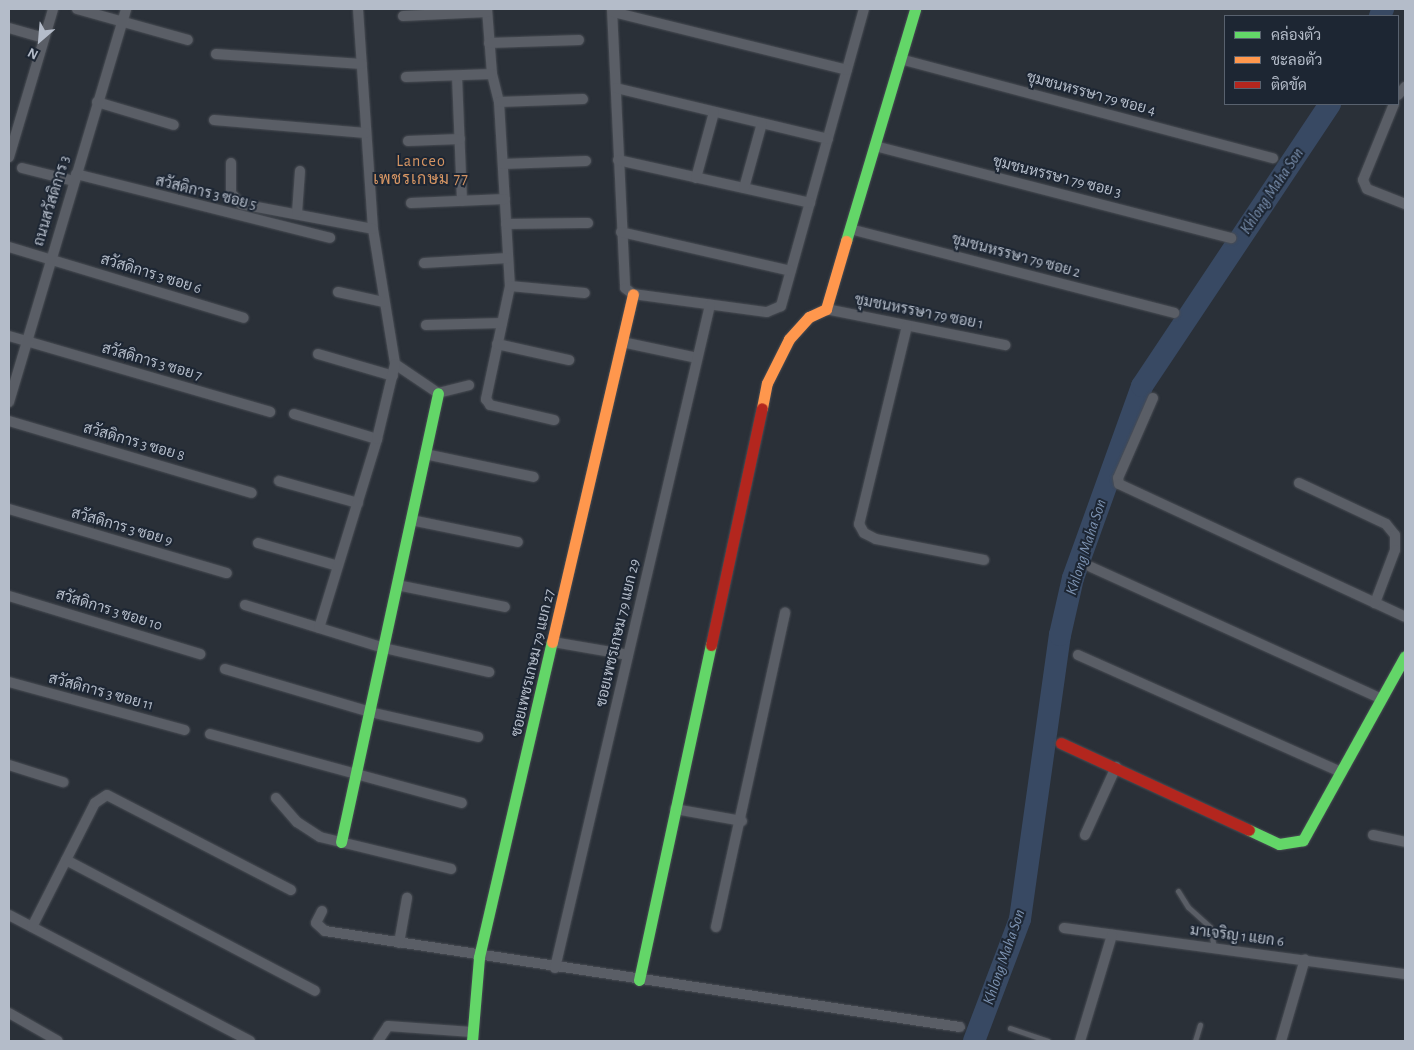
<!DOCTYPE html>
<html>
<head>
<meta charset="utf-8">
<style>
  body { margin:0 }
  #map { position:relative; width:1414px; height:1050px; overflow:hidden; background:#2a3038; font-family:"Alegreya Sans",Sarabun,sans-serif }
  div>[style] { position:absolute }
  .river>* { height:22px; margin:-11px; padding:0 11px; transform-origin:11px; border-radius:11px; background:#384963 }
  .roads { filter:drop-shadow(0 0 1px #484c53) drop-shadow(0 0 1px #484c53) }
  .lane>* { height:5px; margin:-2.5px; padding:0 2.5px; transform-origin:2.5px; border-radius:2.5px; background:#5a5e66 }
  .street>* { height:10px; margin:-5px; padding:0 5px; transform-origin:5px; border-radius:5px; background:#5a5e66 }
  .fast>* { height:11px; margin:-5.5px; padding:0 5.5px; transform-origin:5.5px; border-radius:5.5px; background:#63d668 }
  .slow>* { height:11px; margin:-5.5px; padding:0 5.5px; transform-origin:5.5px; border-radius:5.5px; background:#ff974d }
  .jam>* { height:11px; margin:-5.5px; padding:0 5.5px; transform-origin:5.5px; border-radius:5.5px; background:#b3261e }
  span { translate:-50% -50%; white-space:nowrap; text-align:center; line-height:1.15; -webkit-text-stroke:4px #1d2633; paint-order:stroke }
  .street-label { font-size:15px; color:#b4bcc9 }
  .neighbourhood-label { font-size:16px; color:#d59563; letter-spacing:1px }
  .water-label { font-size:16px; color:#7c92b1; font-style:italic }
  .frame { position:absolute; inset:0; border:10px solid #b4bcc9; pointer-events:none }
  .legend { position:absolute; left:1224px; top:15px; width:175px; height:90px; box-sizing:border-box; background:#1d2633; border:1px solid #59626f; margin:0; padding:6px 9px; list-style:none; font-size:15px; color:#b4bcc9 }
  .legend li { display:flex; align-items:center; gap:10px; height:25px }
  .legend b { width:25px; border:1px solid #59626f }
  .north { position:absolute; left:15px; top:15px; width:50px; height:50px; -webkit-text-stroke:4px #1d2633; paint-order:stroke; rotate:207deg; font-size:14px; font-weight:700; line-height:20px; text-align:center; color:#b4bcc9 }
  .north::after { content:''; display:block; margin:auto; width:18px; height:22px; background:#b4bcc9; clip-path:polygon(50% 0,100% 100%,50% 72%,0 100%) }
</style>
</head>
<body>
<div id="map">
  <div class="river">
    <i style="left:1380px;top:16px;width:8px;rotate:-67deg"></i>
    <i style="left:974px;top:1041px;width:130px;rotate:-69.3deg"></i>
    <i style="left:1020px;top:919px;width:287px;rotate:-82deg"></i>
    <i style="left:1060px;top:635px;width:58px;rotate:-77.2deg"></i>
    <i style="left:1073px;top:578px;width:204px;rotate:-70.2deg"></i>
    <i style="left:1142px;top:386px;width:339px;rotate:-56.3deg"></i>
  </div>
  <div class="roads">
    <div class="lane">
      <i style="left:1178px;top:891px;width:19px;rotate:58deg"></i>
      <i style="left:1188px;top:907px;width:30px;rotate:42deg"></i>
      <i style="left:1210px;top:927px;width:21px;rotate:79deg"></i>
      <i style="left:1010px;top:1028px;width:40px;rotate:18.9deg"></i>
      <i style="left:1195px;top:1041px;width:17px;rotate:-73deg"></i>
    </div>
    <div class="street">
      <i style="left:77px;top:9px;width:115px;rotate:15.6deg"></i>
      <i style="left:358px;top:9px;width:221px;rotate:86.1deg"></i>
      <i style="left:373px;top:229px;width:137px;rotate:80.7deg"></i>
      <i style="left:395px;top:364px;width:52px;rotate:34deg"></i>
      <i style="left:438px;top:393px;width:32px;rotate:-14deg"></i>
      <i style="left:487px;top:9px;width:65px;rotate:85.6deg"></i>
      <i style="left:492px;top:74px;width:29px;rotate:76deg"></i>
      <i style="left:499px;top:102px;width:184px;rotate:86.6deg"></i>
      <i style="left:510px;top:286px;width:116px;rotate:102deg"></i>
      <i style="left:486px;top:399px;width:7px;rotate:56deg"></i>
      <i style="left:490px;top:405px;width:66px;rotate:13.2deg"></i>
      <i style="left:612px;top:9px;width:279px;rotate:87.3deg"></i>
      <i style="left:625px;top:288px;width:10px;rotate:37deg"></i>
      <i style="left:633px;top:294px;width:135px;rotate:7.7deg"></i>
      <i style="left:767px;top:312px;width:15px;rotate:-23deg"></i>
      <i style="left:781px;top:306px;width:308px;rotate:-74.4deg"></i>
      <i style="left:613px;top:12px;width:241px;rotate:13.9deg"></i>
      <i style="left:403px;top:16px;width:84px;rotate:-2.7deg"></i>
      <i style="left:9px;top:28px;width:36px;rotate:16deg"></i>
      <i style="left:489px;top:43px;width:90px;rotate:-1.9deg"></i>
      <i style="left:216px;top:54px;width:146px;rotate:3.9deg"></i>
      <i style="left:900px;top:59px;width:386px;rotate:14.9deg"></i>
      <i style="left:457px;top:76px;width:125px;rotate:87.7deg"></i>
      <i style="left:406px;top:77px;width:86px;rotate:-2deg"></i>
      <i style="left:616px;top:88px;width:218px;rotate:13.5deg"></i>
      <i style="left:1398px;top:95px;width:11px;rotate:-49deg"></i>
      <i style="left:97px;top:102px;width:80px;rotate:16.6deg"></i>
      <i style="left:499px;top:102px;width:84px;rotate:-2deg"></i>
      <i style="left:1394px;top:104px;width:82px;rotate:112.2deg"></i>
      <i style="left:1363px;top:180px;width:10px;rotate:66deg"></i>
      <i style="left:1367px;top:189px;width:41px;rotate:21.5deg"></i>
      <i style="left:214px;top:120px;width:152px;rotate:4.9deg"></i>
      <i style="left:408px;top:141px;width:52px;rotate:-2.2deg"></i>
      <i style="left:875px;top:146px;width:368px;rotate:14.5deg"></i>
      <i style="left:9px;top:157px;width:154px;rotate:-73.4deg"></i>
      <i style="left:618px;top:160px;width:197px;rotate:12.6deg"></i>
      <i style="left:231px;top:163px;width:30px;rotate:90deg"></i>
      <i style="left:231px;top:193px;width:15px;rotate:48deg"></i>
      <i style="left:241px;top:204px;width:134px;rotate:10.7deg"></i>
      <i style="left:503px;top:164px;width:83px;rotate:-2.1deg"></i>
      <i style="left:22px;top:168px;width:54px;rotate:14deg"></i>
      <i style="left:76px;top:174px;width:262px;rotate:14.1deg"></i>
      <i style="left:696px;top:178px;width:68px;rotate:-74.7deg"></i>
      <i style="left:744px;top:188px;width:67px;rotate:-74.5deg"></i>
      <i style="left:411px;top:203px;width:94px;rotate:-2.4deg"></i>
      <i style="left:297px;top:213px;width:42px;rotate:-85.9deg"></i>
      <i style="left:506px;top:224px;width:82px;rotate:-0.7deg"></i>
      <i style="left:850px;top:229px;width:335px;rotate:14.5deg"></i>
      <i style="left:621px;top:232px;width:174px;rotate:12.9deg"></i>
      <i style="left:9px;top:247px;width:245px;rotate:16.8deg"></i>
      <i style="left:424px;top:263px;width:84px;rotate:-3.4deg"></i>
      <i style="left:510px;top:286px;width:75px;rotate:5.3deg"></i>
      <i style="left:338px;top:292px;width:47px;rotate:12.3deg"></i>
      <i style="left:826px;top:309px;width:183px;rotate:11.4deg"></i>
      <i style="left:426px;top:325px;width:76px;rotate:-1.5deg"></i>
      <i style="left:907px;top:326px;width:204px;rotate:103.6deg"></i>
      <i style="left:859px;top:524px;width:10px;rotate:61deg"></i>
      <i style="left:864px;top:533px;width:13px;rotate:27deg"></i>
      <i style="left:876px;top:539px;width:110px;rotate:11deg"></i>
      <i style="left:9px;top:336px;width:272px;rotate:16.2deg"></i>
      <i style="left:622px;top:342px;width:77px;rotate:12deg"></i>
      <i style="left:497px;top:344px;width:74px;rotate:12.5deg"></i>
      <i style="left:318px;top:354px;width:78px;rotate:16.3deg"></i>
      <i style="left:1153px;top:398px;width:87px;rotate:113.6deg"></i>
      <i style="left:1118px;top:478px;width:6px;rotate:81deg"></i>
      <i style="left:1119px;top:484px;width:315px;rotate:24.9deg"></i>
      <i style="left:9px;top:402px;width:410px;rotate:-73.4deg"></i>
      <i style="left:294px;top:414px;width:87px;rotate:16.8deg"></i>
      <i style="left:9px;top:421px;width:253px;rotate:16.5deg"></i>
      <i style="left:425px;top:454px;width:111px;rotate:11.9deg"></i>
      <i style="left:279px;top:481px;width:82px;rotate:15.6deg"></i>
      <i style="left:1299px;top:483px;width:96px;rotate:25.2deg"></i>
      <i style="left:1386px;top:524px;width:14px;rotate:51deg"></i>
      <i style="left:1395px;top:535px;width:15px;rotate:90deg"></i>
      <i style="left:1395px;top:550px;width:57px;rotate:110.7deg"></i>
      <i style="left:9px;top:509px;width:227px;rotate:16.4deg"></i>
      <i style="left:411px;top:520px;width:109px;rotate:11.6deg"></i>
      <i style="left:258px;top:543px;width:83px;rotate:16deg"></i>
      <i style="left:1091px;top:567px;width:320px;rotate:24.4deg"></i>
      <i style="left:397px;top:585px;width:110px;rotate:11.5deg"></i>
      <i style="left:9px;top:596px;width:200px;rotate:16.9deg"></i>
      <i style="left:245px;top:605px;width:145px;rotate:17.2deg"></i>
      <i style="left:384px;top:648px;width:108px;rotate:12.9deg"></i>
      <i style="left:319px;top:628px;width:198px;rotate:-72.9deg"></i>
      <i style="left:377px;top:439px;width:77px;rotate:-76.5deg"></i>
      <i style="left:553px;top:642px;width:76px;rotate:9.8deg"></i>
      <i style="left:1078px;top:655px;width:288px;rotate:24deg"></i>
      <i style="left:225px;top:669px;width:151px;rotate:16.5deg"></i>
      <i style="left:370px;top:712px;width:111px;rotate:13deg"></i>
      <i style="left:9px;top:682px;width:182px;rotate:15.3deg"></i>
      <i style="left:210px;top:734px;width:261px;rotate:15.3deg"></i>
      <i style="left:9px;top:765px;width:57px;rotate:17.5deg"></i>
      <i style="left:276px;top:798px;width:32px;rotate:49deg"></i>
      <i style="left:297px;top:822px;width:27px;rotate:33deg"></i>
      <i style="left:320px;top:837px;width:135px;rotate:13.7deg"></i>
      <i style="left:675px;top:809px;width:68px;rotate:10.2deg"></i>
      <i style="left:1085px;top:835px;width:75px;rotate:-65.5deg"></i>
      <i style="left:1373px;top:835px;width:33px;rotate:12deg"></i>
      <i style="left:66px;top:860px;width:281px;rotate:27.7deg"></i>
      <i style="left:322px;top:911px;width:13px;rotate:117deg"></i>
      <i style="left:316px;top:923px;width:12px;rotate:42deg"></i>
      <i style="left:325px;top:931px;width:642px;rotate:8.6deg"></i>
      <i style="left:9px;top:915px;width:272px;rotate:27.6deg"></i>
      <i style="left:32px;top:927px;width:139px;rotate:-63.1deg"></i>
      <i style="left:95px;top:803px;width:14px;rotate:-34deg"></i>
      <i style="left:107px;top:795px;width:207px;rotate:27.3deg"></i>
      <i style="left:716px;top:927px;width:322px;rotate:-77.6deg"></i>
      <i style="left:1064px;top:928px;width:344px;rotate:7.7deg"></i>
      <i style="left:399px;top:943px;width:46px;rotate:-79.9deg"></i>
      <i style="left:555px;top:968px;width:681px;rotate:-76.84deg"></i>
      <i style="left:9px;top:1013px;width:56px;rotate:29.7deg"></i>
      <i style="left:378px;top:1041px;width:18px;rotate:-56deg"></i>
      <i style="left:388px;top:1026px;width:84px;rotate:4.1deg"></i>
      <i style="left:1080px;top:1041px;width:111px;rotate:-73.2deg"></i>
      <i style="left:1281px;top:1041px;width:85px;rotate:-73.7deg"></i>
    </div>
    <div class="fast">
      <i style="left:846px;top:241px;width:242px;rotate:-73.4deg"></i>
      <i style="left:1249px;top:830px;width:33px;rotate:25deg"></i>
      <i style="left:1279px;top:844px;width:24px;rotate:-9deg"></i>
      <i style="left:1303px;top:840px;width:210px;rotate:-61deg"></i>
      <i style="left:341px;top:842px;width:459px;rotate:-77.8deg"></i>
      <i style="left:639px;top:980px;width:343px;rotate:-77.9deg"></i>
      <i style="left:472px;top:1041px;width:84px;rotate:-85.2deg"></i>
      <i style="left:479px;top:957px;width:323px;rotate:-77deg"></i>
    </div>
    <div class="slow">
      <i style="left:762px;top:408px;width:25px;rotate:-79deg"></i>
      <i style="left:767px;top:383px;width:49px;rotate:-63.4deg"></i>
      <i style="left:789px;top:339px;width:30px;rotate:-48deg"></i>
      <i style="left:809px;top:317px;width:19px;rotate:-25deg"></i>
      <i style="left:826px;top:309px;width:71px;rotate:-73.6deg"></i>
      <i style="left:552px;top:642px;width:357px;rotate:-76.9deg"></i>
    </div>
    <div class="jam">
      <i style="left:711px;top:645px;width:242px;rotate:-77.9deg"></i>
      <i style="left:1061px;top:743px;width:207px;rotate:24.8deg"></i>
    </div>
  </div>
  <div class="street-label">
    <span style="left:1091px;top:94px;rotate:15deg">ชุมชนหรรษา 79 ซอย 4</span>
    <span style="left:1057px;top:177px;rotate:14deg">ชุมชนหรรษา 79 ซอย 3</span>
    <span style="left:206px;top:193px;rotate:14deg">สวัสดิการ 3 ซอย 5</span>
    <span style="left:52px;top:201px;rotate:-73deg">ถนนสวัสดิการ 3</span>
    <span style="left:1016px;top:256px;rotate:15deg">ชุมชนหรรษา 79 ซอย 2</span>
    <span style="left:151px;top:274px;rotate:17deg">สวัสดิการ 3 ซอย 6</span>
    <span style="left:919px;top:312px;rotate:11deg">ชุมชนหรรษา 79 ซอย 1</span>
    <span style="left:152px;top:362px;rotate:16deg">สวัสดิการ 3 ซอย 7</span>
    <span style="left:134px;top:442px;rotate:16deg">สวัสดิการ 3 ซอย 8</span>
    <span style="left:122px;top:527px;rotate:16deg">สวัสดิการ 3 ซอย 9</span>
    <span style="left:109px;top:610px;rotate:17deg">สวัสดิการ 3 ซอย 10</span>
    <span style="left:618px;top:633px;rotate:-77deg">ซอยเพชรเกษม 79 แยก 29</span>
    <span style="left:533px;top:663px;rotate:-77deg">ซอยเพชรเกษม 79 แยก 27</span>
    <span style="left:101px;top:692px;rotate:15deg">สวัสดิการ 3 ซอย 11</span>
    <span style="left:1237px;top:936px;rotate:7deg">มาเจริญ 1 แยก 6</span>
  </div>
  <div class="neighbourhood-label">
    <span style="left:421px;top:170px">Lanceo<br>เพชรเกษม 77</span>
  </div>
  <div class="water-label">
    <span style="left:1272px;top:191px;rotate:-56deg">Khlong Maha Son</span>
    <span style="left:1086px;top:547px;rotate:-72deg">Khlong Maha Son</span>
    <span style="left:1004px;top:957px;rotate:-71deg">Khlong Maha Son</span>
  </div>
  <div class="frame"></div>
  <ul class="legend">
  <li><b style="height:6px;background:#63d668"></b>คล่องตัว</li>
  <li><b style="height:6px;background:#ff974d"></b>ชะลอตัว</li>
  <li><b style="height:6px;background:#b3261e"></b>ติดขัด</li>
  </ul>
  <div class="north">N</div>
</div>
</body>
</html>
